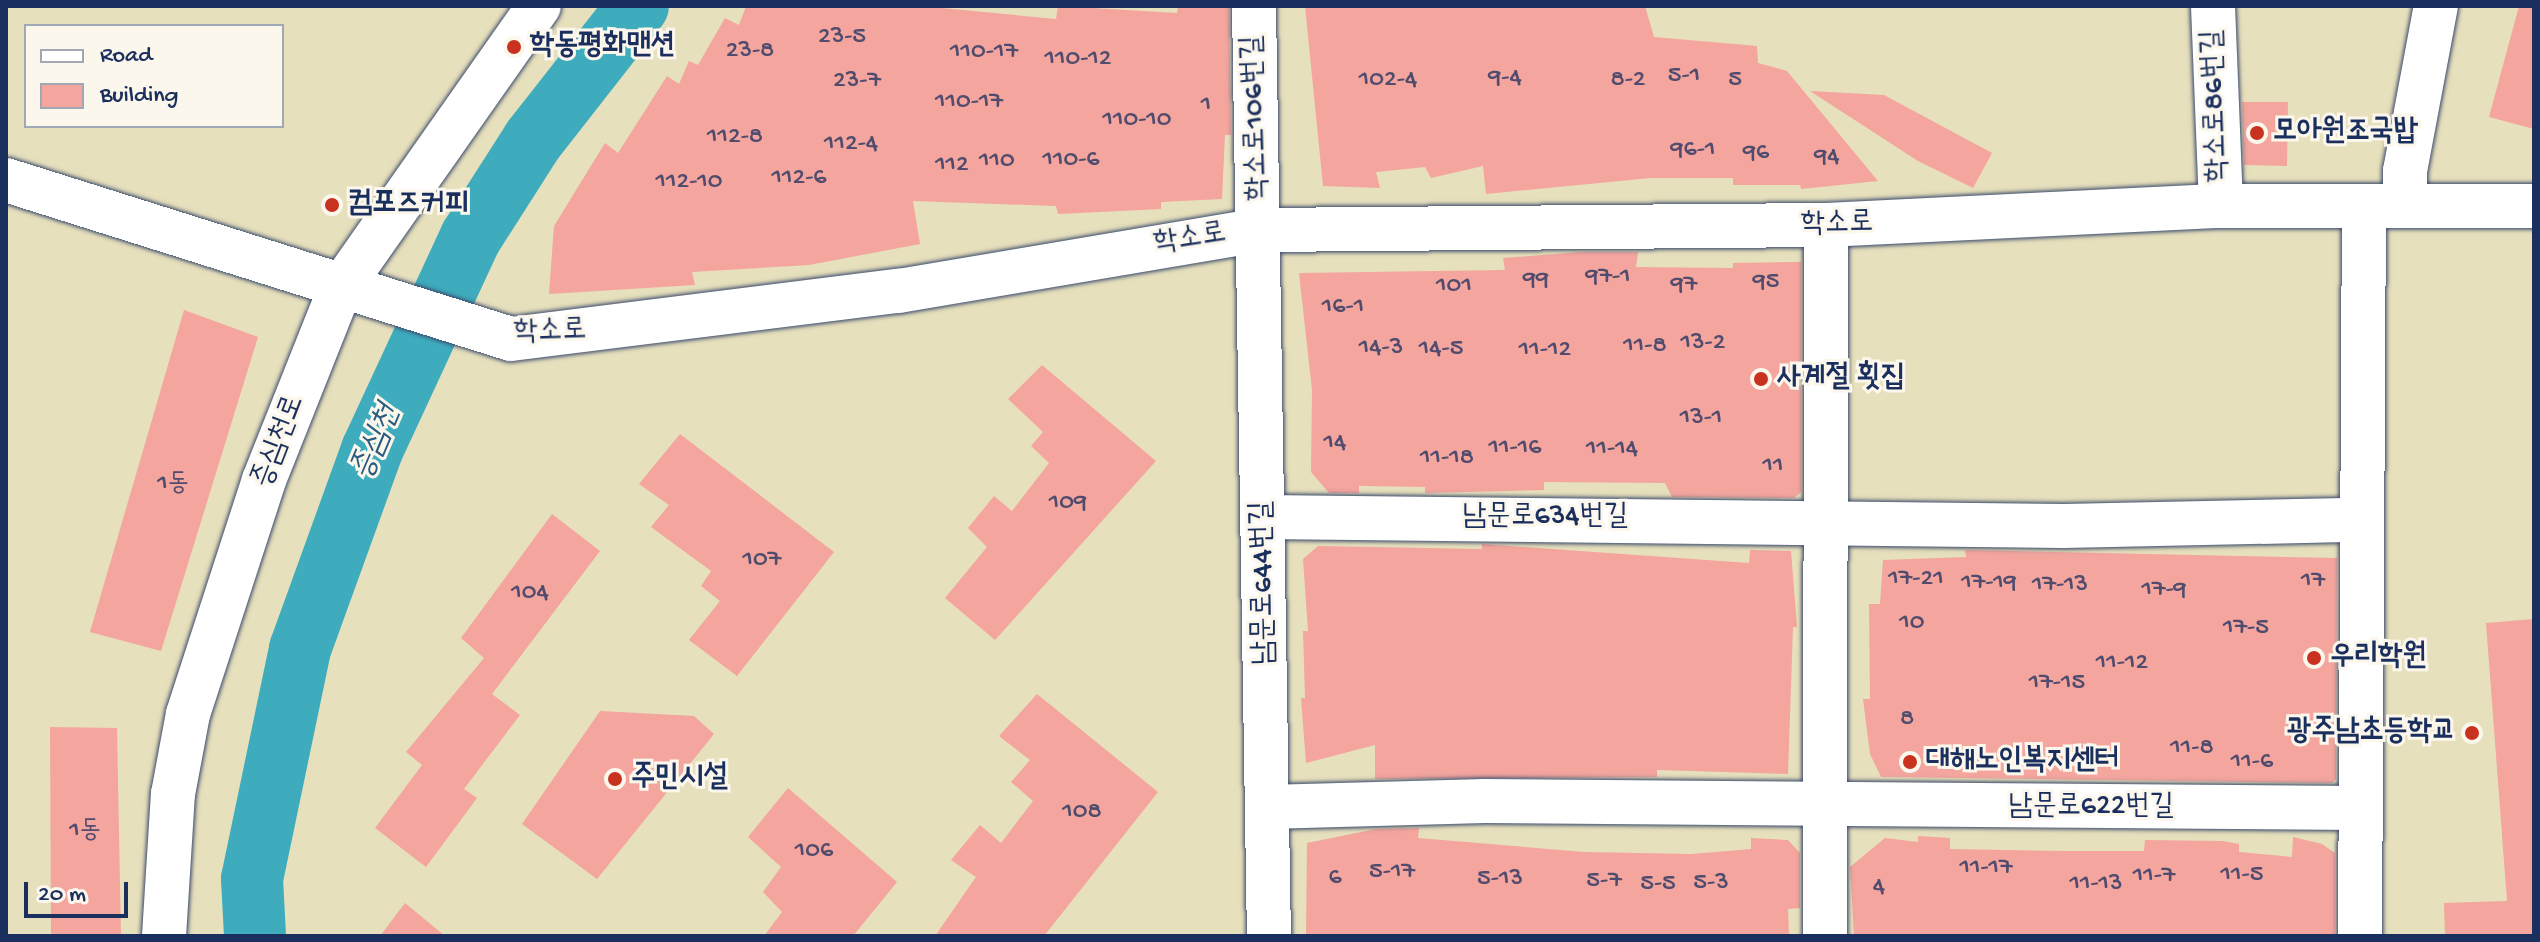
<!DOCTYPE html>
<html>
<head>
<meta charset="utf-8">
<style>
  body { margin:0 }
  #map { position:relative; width:2540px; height:942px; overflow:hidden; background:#e7e0bc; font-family:"Gochi Hand","Poor Story",sans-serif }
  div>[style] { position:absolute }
  .river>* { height:62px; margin:-31px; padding:0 31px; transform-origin:31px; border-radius:31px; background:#3facbe }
  .building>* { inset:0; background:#f3a59e }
  .roads { filter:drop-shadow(0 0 2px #3a4a6c) drop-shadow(0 0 2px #3a4a6c) }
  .minor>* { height:44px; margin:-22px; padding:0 22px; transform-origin:22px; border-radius:22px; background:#fff }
  .dots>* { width:22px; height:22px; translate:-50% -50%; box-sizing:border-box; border:4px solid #fbf7ec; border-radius:50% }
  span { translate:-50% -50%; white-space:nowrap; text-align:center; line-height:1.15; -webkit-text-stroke:6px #fbf7ec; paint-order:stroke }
  .number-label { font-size:26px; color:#514c6e }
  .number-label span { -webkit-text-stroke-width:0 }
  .poi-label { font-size:30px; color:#1b2f5e; font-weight:700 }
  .left { translate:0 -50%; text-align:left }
  .right { translate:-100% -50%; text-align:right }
  .street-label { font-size:30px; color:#1b2f5e }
  .water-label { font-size:32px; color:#285b80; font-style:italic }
  .frame { position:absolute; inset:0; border:8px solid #1b2f5e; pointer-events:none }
  .legend { position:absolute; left:24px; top:24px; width:260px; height:104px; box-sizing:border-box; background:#fbf7ec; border:2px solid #a1a7b3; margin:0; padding:10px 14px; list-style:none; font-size:24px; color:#1b2f5e }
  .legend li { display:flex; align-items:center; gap:16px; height:40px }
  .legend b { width:40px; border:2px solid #a1a7b3 }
  .scale { position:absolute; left:24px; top:882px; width:104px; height:36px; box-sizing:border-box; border:4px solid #1b2f5e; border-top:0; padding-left:10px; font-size:24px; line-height:28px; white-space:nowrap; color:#1b2f5e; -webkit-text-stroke:6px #fbf7ec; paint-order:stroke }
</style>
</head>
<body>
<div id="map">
  <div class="river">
    <i style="left:255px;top:936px;width:57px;rotate:-93deg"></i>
    <i style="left:252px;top:879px;width:235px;rotate:-78.2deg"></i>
    <i style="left:300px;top:649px;width:212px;rotate:-70.1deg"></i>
    <i style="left:372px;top:450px;width:235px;rotate:-65.1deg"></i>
    <i style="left:471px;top:237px;width:115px;rotate:-57.4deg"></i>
    <i style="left:533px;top:140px;width:170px;rotate:-51.9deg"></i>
  </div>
  <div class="building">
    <i style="clip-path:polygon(746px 6px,921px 6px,1056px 19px,1058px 6px,1177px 13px,1178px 6px,1229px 6px,1231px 135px,1225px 135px,1222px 199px,1161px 202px,1161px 209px,1058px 214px,1056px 206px,913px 201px,920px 244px,809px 265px,692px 272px,695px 285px,549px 294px,554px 226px,605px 143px,618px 153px,667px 76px,679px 84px,689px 61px,698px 65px,725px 18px,739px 25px)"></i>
    <i style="clip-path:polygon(1305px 6px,1645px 6px,1654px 37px,1757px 46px,1758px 63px,1787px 71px,1878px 181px,1801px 189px,1800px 185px,1733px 185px,1733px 178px,1651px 178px,1486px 194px,1483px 166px,1431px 178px,1425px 167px,1376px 172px,1380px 188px,1323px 186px)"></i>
    <i style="clip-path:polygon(2519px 6px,2534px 6px,2534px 129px,2489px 117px)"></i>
    <i style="clip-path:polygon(1810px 91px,1884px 95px,1992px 153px,1973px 188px,1918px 161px)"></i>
    <i style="clip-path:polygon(2242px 102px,2288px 102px,2287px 166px,2244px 165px)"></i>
    <i style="clip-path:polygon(1581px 252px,1638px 252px,1636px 267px,1733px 268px,1733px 263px,1801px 262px,1801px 360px,1793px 385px,1801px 386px,1801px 492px,1794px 498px,1672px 497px,1665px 483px,1544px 482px,1544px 490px,1425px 493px,1425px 487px,1359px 486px,1359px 493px,1329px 493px,1311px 472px,1312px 390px,1299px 273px,1505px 270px,1503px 258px)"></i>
    <i style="clip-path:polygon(184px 310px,258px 337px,161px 651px,90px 632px)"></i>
    <i style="clip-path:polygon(1042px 365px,1156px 461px,995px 640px,945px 598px,987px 547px,968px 528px,994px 496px,1012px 511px,1049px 463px,1031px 446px,1043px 432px,1008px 399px)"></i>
    <i style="clip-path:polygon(680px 434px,834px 552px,737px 676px,689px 640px,720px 601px,701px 586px,711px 571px,651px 527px,669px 505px,639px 484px)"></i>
    <i style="clip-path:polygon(552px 514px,600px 551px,492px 694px,520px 715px,464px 789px,477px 798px,426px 867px,375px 828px,422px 765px,406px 752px,484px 658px,461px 638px)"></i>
    <i style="clip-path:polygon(1482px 544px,1749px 563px,1750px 550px,1791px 551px,1797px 627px,1793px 627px,1788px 774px,1657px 770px,1657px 777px,1375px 779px,1375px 745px,1306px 763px,1301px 698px,1305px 698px,1303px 631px,1308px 631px,1303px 559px,1318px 546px,1482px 549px)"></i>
    <i style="clip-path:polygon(1965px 550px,2337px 558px,2336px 779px,2332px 783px,1881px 777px,1870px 754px,1863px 699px,1870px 699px,1869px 604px,1880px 604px,1883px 560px,1966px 557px)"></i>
    <i style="clip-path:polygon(2534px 619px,2534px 936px,2445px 936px,2444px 903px,2507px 901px,2486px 623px)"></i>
    <i style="clip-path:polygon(1037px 694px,1158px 792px,1044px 936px,935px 936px,976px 877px,951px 860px,980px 825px,1001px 843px,1033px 801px,1011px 782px,1030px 760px,999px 736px)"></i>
    <i style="clip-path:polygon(600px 711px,694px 716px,714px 734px,597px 879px,522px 824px)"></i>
    <i style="clip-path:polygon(50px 727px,117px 728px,121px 936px,51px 936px)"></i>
    <i style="clip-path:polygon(788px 788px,897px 882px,853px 936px,764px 936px,782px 912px,763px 892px,781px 867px,748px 837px)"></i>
    <i style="clip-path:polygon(1419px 828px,1418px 838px,1585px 852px,1691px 854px,1751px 849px,1751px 838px,1788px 840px,1800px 853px,1800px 908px,1788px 909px,1789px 936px,1306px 936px,1307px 843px,1376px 829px)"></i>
    <i style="clip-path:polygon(1918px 836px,1950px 838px,1950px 849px,2065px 851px,2144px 851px,2145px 840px,2223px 841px,2239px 844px,2239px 852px,2292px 857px,2293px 837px,2322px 844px,2335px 853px,2335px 936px,1854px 936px,1850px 867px,1885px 838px,1918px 842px)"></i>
    <i style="clip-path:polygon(405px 903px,445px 936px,380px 936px)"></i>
  </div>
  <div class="roads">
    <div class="minor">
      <i style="left:1254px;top:6px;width:930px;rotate:89.08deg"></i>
      <i style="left:2213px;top:6px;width:200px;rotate:87.7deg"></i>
      <i style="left:6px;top:180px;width:529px;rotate:17.48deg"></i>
      <i style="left:511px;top:339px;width:391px;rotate:-7.1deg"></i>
      <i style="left:899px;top:291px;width:367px;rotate:-9.6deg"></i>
      <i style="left:1261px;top:230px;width:565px;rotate:-0.51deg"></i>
      <i style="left:1826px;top:225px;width:395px;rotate:-2.8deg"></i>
      <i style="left:2221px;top:206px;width:313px"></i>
      <i style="left:2405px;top:205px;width:34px;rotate:-90deg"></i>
      <i style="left:2405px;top:171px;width:168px;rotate:-79.4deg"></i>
      <i style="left:1264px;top:517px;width:800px;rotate:0.64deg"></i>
      <i style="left:2064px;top:526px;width:294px;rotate:-1.2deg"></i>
      <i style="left:1267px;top:807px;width:218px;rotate:-1.6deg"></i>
      <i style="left:1485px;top:801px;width:873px;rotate:0.46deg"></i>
      <i style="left:164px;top:936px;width:142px;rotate:-86.4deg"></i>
      <i style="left:173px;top:794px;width:81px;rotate:-79.4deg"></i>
      <i style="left:188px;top:714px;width:246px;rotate:-72deg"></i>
      <i style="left:264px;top:480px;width:206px;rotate:-68.3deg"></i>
      <i style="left:340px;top:289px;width:346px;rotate:-54.9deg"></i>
      <i style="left:1825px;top:936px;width:711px;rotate:-89.92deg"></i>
      <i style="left:2360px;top:936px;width:730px;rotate:-89.69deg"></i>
    </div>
  </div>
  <div class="dots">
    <i style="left:514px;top:47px;background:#c8321e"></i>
    <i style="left:2257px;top:133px;background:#c8321e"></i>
    <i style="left:332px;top:205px;background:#c8321e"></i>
    <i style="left:1761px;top:379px;background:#c8321e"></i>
    <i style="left:2314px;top:658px;background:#c8321e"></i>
    <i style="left:2472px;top:733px;background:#c8321e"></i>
    <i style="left:1910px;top:762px;background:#c8321e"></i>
    <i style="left:615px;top:779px;background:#c8321e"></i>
  </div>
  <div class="number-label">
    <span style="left:842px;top:38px">23-5</span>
    <span style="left:750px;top:52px">23-8</span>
    <span style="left:984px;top:53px">110-17</span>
    <span style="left:1078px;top:60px">110-12</span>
    <span style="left:1684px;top:77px">5-1</span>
    <span style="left:1505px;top:79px">9-4</span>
    <span style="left:1388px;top:81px">102-4</span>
    <span style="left:1628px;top:81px">8-2</span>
    <span style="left:1735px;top:81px">5</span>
    <span style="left:857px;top:82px">23-7</span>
    <span style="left:969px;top:103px">110-17</span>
    <span style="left:1206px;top:106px">1</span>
    <span style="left:1137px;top:121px">110-10</span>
    <span style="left:735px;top:138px">112-8</span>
    <span style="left:851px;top:145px">112-4</span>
    <span style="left:1693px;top:151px">96-1</span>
    <span style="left:1756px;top:154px">96</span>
    <span style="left:1827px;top:158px">94</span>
    <span style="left:1071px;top:161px">110-6</span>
    <span style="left:997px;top:162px">110</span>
    <span style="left:952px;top:166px">112</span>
    <span style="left:799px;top:179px">112-6</span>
    <span style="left:689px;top:183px">112-10</span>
    <span style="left:1608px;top:278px">97-1</span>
    <span style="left:1536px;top:281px">99</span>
    <span style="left:1766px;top:283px">95</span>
    <span style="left:1684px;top:286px">97</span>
    <span style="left:1454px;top:287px">101</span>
    <span style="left:1343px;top:308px">16-1</span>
    <span style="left:1703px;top:344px">13-2</span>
    <span style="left:1645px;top:347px">11-8</span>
    <span style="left:1381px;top:349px">14-3</span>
    <span style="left:1441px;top:350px">14-5</span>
    <span style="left:1545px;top:351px">11-12</span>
    <span style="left:1701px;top:419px">13-1</span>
    <span style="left:1335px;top:444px">14</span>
    <span style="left:1515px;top:449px">11-16</span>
    <span style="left:1612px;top:450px">11-14</span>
    <span style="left:1447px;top:459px">11-18</span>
    <span style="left:1773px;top:467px">11</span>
    <span style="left:173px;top:485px">1동</span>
    <span style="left:1068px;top:504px">109</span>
    <span style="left:762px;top:561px">107</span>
    <span style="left:1916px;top:580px">17-21</span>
    <span style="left:2313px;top:582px">17</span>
    <span style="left:1989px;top:584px">17-19</span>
    <span style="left:2060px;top:586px">17-13</span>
    <span style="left:2164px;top:591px">17-9</span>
    <span style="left:530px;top:594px">104</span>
    <span style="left:1912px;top:624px">10</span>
    <span style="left:2246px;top:629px">17-5</span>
    <span style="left:2122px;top:664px">11-12</span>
    <span style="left:2057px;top:684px">17-15</span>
    <span style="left:1907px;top:720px">8</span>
    <span style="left:2192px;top:749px">11-8</span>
    <span style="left:2252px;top:763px">11-6</span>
    <span style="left:1082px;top:813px">108</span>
    <span style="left:85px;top:832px">1동</span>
    <span style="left:814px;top:852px">106</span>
    <span style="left:1986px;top:869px">11-17</span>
    <span style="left:1392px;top:873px">5-17</span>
    <span style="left:2242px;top:876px">11-5</span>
    <span style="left:2154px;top:877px">11-7</span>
    <span style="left:1335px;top:879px">6</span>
    <span style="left:1500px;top:880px">5-13</span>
    <span style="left:1604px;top:882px">5-7</span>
    <span style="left:1711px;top:884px">5-3</span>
    <span style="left:1658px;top:885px">5-5</span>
    <span style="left:2096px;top:885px">11-13</span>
    <span style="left:1879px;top:888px">4</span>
  </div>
  <div class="poi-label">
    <span class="left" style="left:530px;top:47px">학동평화맨션</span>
    <span class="left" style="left:2273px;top:133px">모아원조국밥</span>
    <span class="left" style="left:348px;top:205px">컴포즈커피</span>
    <span class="left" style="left:1777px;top:379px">사계절 횟집</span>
    <span class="left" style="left:2330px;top:658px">우리학원</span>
    <span class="right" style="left:2456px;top:733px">광주남초등학교</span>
    <span class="left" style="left:1926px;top:762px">대해노인복지센터</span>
    <span class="left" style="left:631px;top:779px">주민시설</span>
  </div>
  <div class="street-label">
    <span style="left:2217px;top:106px;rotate:-92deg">학소로86번길</span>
    <span style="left:1257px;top:118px;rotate:-92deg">학소로106번길</span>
    <span style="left:1837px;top:225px;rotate:-1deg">학소로</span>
    <span style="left:1190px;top:240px;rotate:-9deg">학소로</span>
    <span style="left:550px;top:333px;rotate:-2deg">학소로</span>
    <span style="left:280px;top:442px;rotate:-69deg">증심천로</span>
    <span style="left:1545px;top:518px">남문로634번길</span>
    <span style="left:1265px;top:583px;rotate:-91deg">남문로644번길</span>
    <span style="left:2091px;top:808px">남문로622번길</span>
  </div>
  <div class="water-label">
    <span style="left:377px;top:443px;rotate:-67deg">증심천</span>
  </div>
  <div class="frame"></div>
  <ul class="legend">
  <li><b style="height:10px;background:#fff"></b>Road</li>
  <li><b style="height:22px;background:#f3a59e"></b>Building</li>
  </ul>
  <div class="scale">20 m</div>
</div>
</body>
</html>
